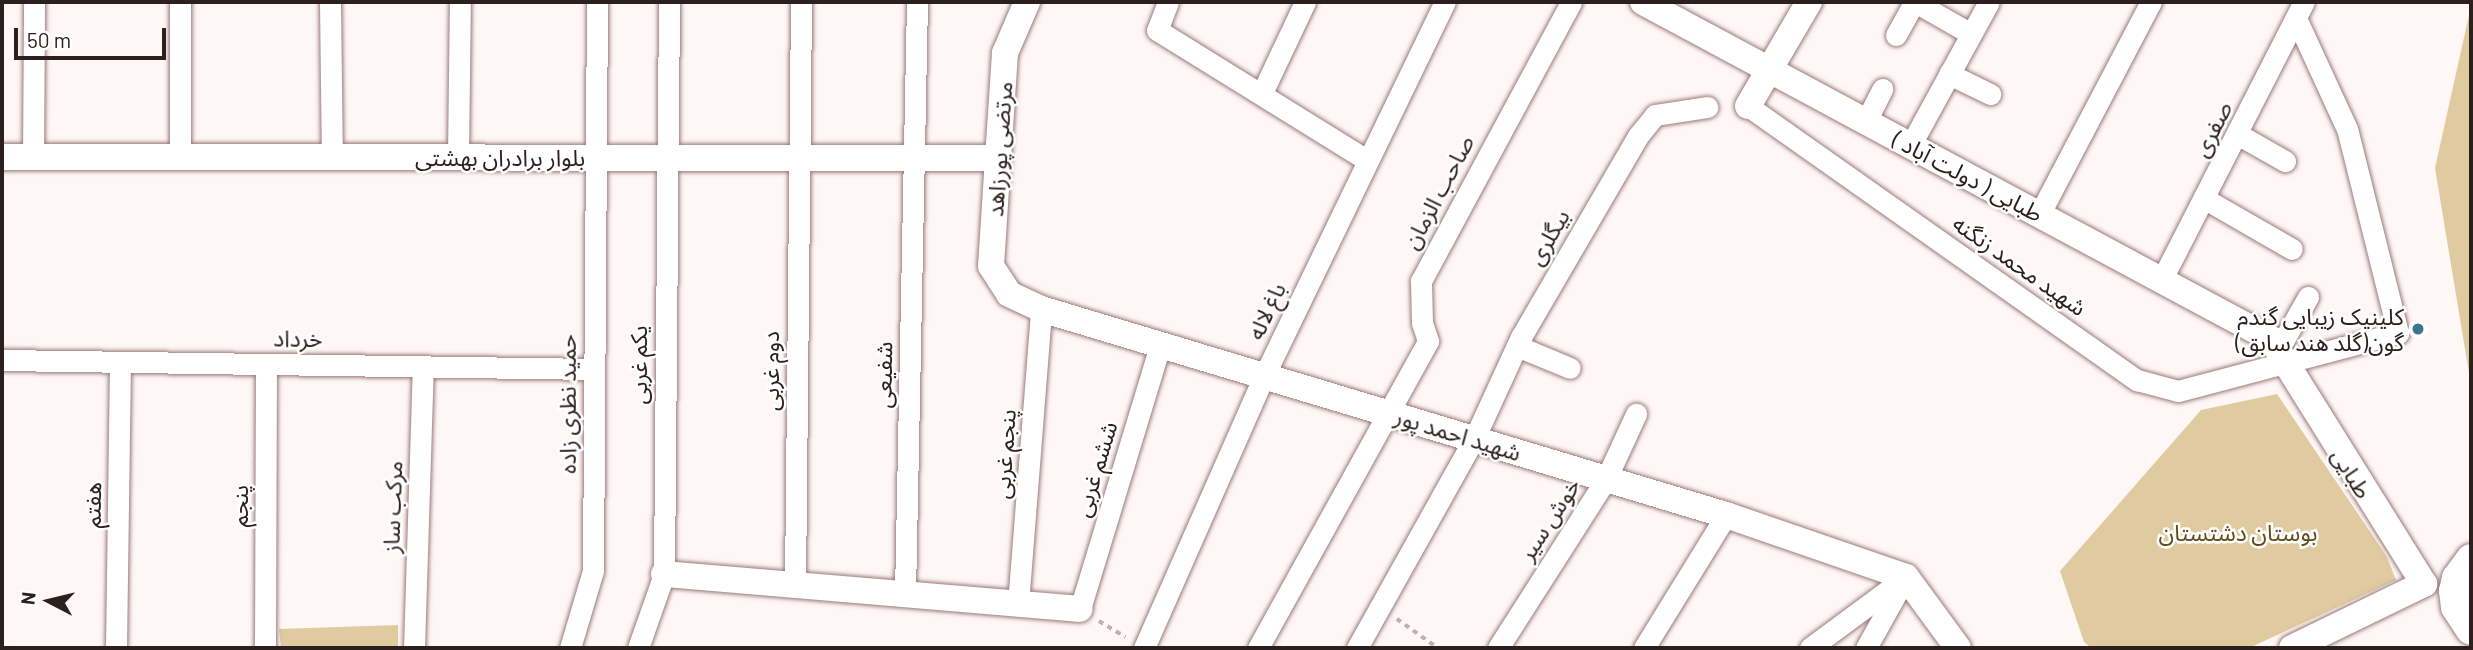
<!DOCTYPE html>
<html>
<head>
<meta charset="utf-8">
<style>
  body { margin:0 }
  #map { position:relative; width:2473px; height:650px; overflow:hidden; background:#fef7f6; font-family:Barlow,"Noto Sans Arabic",sans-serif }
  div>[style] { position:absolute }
  .green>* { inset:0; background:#e0ca9f }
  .path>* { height:3.5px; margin-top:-1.75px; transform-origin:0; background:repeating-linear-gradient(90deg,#bbb2b1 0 5px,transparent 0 10px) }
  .roads { filter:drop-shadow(0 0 2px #9a7a78) drop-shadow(0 0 2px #9a7a78) }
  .minor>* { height:21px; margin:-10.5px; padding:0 10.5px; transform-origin:10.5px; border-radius:10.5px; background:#fff }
  .tertiary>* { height:26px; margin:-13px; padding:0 13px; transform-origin:13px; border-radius:13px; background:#fff }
  .secondary>* { height:30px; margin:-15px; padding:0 15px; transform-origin:15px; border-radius:15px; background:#fff }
  .dots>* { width:19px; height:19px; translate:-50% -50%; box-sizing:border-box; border:4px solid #fff; border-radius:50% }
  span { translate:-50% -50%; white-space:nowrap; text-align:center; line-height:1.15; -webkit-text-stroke:5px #fff; paint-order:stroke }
  .street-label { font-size:23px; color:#2c201f }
  .poi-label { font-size:23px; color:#2c201f }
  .right { translate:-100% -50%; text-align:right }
  .park-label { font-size:23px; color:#624b18 }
  .frame { position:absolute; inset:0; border:4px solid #2c201f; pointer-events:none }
  .north { position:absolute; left:14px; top:566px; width:70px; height:70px; -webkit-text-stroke:5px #fff; paint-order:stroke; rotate:277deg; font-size:19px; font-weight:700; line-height:28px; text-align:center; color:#2c201f }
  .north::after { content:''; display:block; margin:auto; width:24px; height:32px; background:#2c201f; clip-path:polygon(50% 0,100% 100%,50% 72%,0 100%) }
  .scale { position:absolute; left:14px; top:28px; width:152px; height:32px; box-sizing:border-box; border:4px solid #2c201f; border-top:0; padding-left:9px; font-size:21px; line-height:24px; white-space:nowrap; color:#2c201f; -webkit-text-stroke:5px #fff; paint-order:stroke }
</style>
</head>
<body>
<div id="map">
  <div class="green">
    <i style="clip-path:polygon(2471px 6px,2471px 385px,2435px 168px)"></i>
    <i style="clip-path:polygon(2277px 394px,2387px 557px,2396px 580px,2249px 648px,2091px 648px,2084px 642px,2060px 571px,2201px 410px)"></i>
    <i style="clip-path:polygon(398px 625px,398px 648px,281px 648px,279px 629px)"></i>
  </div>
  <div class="path">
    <i style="left:1397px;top:619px;width:50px;rotate:35.3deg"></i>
    <i style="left:1099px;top:621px;width:31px;rotate:31deg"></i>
  </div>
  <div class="roads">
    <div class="minor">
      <i style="left:180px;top:2px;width:155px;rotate:90deg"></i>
      <i style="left:330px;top:2px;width:155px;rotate:89.3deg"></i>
      <i style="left:1168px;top:2px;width:30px;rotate:111deg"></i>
      <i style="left:1157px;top:30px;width:247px;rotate:31.8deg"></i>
      <i style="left:1915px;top:2px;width:64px;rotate:29.7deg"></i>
      <i style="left:1896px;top:35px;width:38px;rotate:-61deg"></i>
      <i style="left:1949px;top:74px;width:46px;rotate:26deg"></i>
      <i style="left:1262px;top:93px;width:101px;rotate:-64.7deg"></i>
      <i style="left:1748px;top:106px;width:476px;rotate:35.2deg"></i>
      <i style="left:2137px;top:380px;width:42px;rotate:15deg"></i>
      <i style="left:2178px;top:391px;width:228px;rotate:-14.8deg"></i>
      <i style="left:2398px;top:333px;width:210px;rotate:-104deg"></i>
      <i style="left:2347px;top:129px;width:122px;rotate:-114.7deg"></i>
      <i style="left:1866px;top:121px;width:36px;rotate:-63deg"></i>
      <i style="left:2239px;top:135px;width:53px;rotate:29.5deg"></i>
      <i style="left:1910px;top:146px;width:164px;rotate:-61.3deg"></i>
      <i style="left:33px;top:157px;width:155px;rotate:-89.6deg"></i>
      <i style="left:458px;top:157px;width:155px;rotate:-89.3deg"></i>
      <i style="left:2205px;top:199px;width:100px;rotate:29.9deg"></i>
      <i style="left:2039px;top:215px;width:241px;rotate:-62.3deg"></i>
      <i style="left:2162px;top:279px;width:311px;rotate:-62.9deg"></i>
      <i style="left:1517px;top:346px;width:57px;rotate:22.5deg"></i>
      <i style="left:2278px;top:350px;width:61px;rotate:-60.5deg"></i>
      <i style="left:2px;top:360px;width:592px;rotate:0.87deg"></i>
      <i style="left:795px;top:585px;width:583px;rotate:-89.41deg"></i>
      <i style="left:905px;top:594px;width:592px;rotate:-88.84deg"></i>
      <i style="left:1018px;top:604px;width:296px;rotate:-85.5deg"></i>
      <i style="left:1080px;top:609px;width:276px;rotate:-73.1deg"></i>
      <i style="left:116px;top:648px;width:286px;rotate:-89.2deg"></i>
      <i style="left:265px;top:648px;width:284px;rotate:-89.8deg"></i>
      <i style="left:414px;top:648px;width:282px;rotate:-88.2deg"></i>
      <i style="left:570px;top:648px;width:80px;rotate:-73.4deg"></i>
      <i style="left:593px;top:571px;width:569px;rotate:-89.6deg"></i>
      <i style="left:638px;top:648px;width:78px;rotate:-70.6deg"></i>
      <i style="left:664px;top:574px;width:572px;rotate:-89.5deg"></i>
      <i style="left:1144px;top:648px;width:297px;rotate:-66.2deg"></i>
      <i style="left:1264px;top:376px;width:415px;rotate:-64.2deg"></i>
      <i style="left:1258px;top:648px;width:351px;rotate:-61deg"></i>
      <i style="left:1428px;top:341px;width:19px;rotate:-108deg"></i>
      <i style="left:1422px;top:323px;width:42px;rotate:-91.4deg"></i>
      <i style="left:1421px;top:281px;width:317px;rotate:-61.7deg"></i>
      <i style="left:1357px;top:648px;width:240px;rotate:-60.8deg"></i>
      <i style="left:1474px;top:439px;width:112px;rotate:-65.3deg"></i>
      <i style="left:1521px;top:337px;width:233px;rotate:-59.8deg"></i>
      <i style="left:1638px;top:136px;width:27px;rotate:-51deg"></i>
      <i style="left:1655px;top:115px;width:53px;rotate:-8.7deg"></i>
      <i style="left:1498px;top:648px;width:201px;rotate:-57.4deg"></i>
      <i style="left:1606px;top:479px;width:72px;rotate:-65.2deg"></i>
      <i style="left:1644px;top:648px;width:156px;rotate:-58.3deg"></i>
      <i style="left:1810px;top:648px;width:119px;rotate:-36.5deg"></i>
      <i style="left:1866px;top:648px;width:72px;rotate:-60.9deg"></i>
    </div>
    <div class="tertiary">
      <i style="left:1027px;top:2px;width:56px;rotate:113.3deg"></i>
      <i style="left:1005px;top:53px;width:105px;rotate:93.8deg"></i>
      <i style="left:998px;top:158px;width:108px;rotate:93.7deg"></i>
      <i style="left:991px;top:266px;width:33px;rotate:57deg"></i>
      <i style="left:1009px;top:294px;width:35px;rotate:25deg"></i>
      <i style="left:1041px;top:309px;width:715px;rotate:16.74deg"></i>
      <i style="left:1726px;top:515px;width:190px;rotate:19deg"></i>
      <i style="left:1906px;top:577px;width:88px;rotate:53.8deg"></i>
      <i style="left:1643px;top:2px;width:713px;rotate:28.22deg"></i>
      <i style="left:2271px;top:339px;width:289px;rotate:58deg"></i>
      <i style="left:1748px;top:106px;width:121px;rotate:-59.6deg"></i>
      <i style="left:2px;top:157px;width:996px;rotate:0.06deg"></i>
      <i style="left:664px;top:574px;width:417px;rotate:4.8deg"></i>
      <i style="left:2292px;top:648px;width:147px;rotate:-25.9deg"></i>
    </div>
    <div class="secondary">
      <i style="left:2471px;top:559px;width:24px;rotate:126deg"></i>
      <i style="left:2457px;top:578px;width:13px;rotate:103deg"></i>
      <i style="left:2454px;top:591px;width:16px;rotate:83deg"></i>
      <i style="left:2456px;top:607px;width:27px;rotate:57deg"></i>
    </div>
  </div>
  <div class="dots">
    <i style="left:2418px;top:329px;background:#3d7690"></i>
  </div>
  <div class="street-label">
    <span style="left:2212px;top:129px;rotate:-63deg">صفری</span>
    <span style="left:999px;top:149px;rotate:-86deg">مرتضی پورزاهد</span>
    <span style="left:500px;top:157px">بلوار برادران بهشتی</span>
    <span style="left:1968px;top:176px;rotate:28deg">طبایی ( دولت آباد )</span>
    <span style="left:1438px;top:192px;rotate:-62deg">صاحب الزمان</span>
    <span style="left:1548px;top:237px;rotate:-60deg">بیگلری</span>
    <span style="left:2020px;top:265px;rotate:35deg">شهید محمد زنگنه</span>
    <span style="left:1266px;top:311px;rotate:-65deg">باغ لاله</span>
    <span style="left:298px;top:338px;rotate:1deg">خرداد</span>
    <span style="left:638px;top:365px;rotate:-90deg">یکم غربی</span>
    <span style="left:770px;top:371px;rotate:-90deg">دوم غربی</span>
    <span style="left:883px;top:375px;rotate:-89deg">شفیعی</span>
    <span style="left:567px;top:404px;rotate:-90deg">حمید نظری زاده</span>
    <span style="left:1458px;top:434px;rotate:17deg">شهید احمد پور</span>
    <span style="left:1004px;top:454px;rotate:-86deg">پنجم غربی</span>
    <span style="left:1095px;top:469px;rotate:-73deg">ششم غربی</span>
    <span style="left:2352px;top:473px;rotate:58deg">طبایی</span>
    <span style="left:92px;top:505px;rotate:-89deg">هفتم</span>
    <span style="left:239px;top:506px;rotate:-90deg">پنجم</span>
    <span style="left:392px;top:507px;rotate:-88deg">مرکب ساز</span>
    <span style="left:1549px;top:519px;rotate:-57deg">خوش سیر</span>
  </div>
  <div class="poi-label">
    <span class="right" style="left:2404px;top:329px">کلینیک زیبایی گندم<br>گون(گلد هند سابق)</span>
  </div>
  <div class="park-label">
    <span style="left:2238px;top:532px">بوستان دشتستان</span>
  </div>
  <div class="frame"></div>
  <div class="north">N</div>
  <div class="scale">50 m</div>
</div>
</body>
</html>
